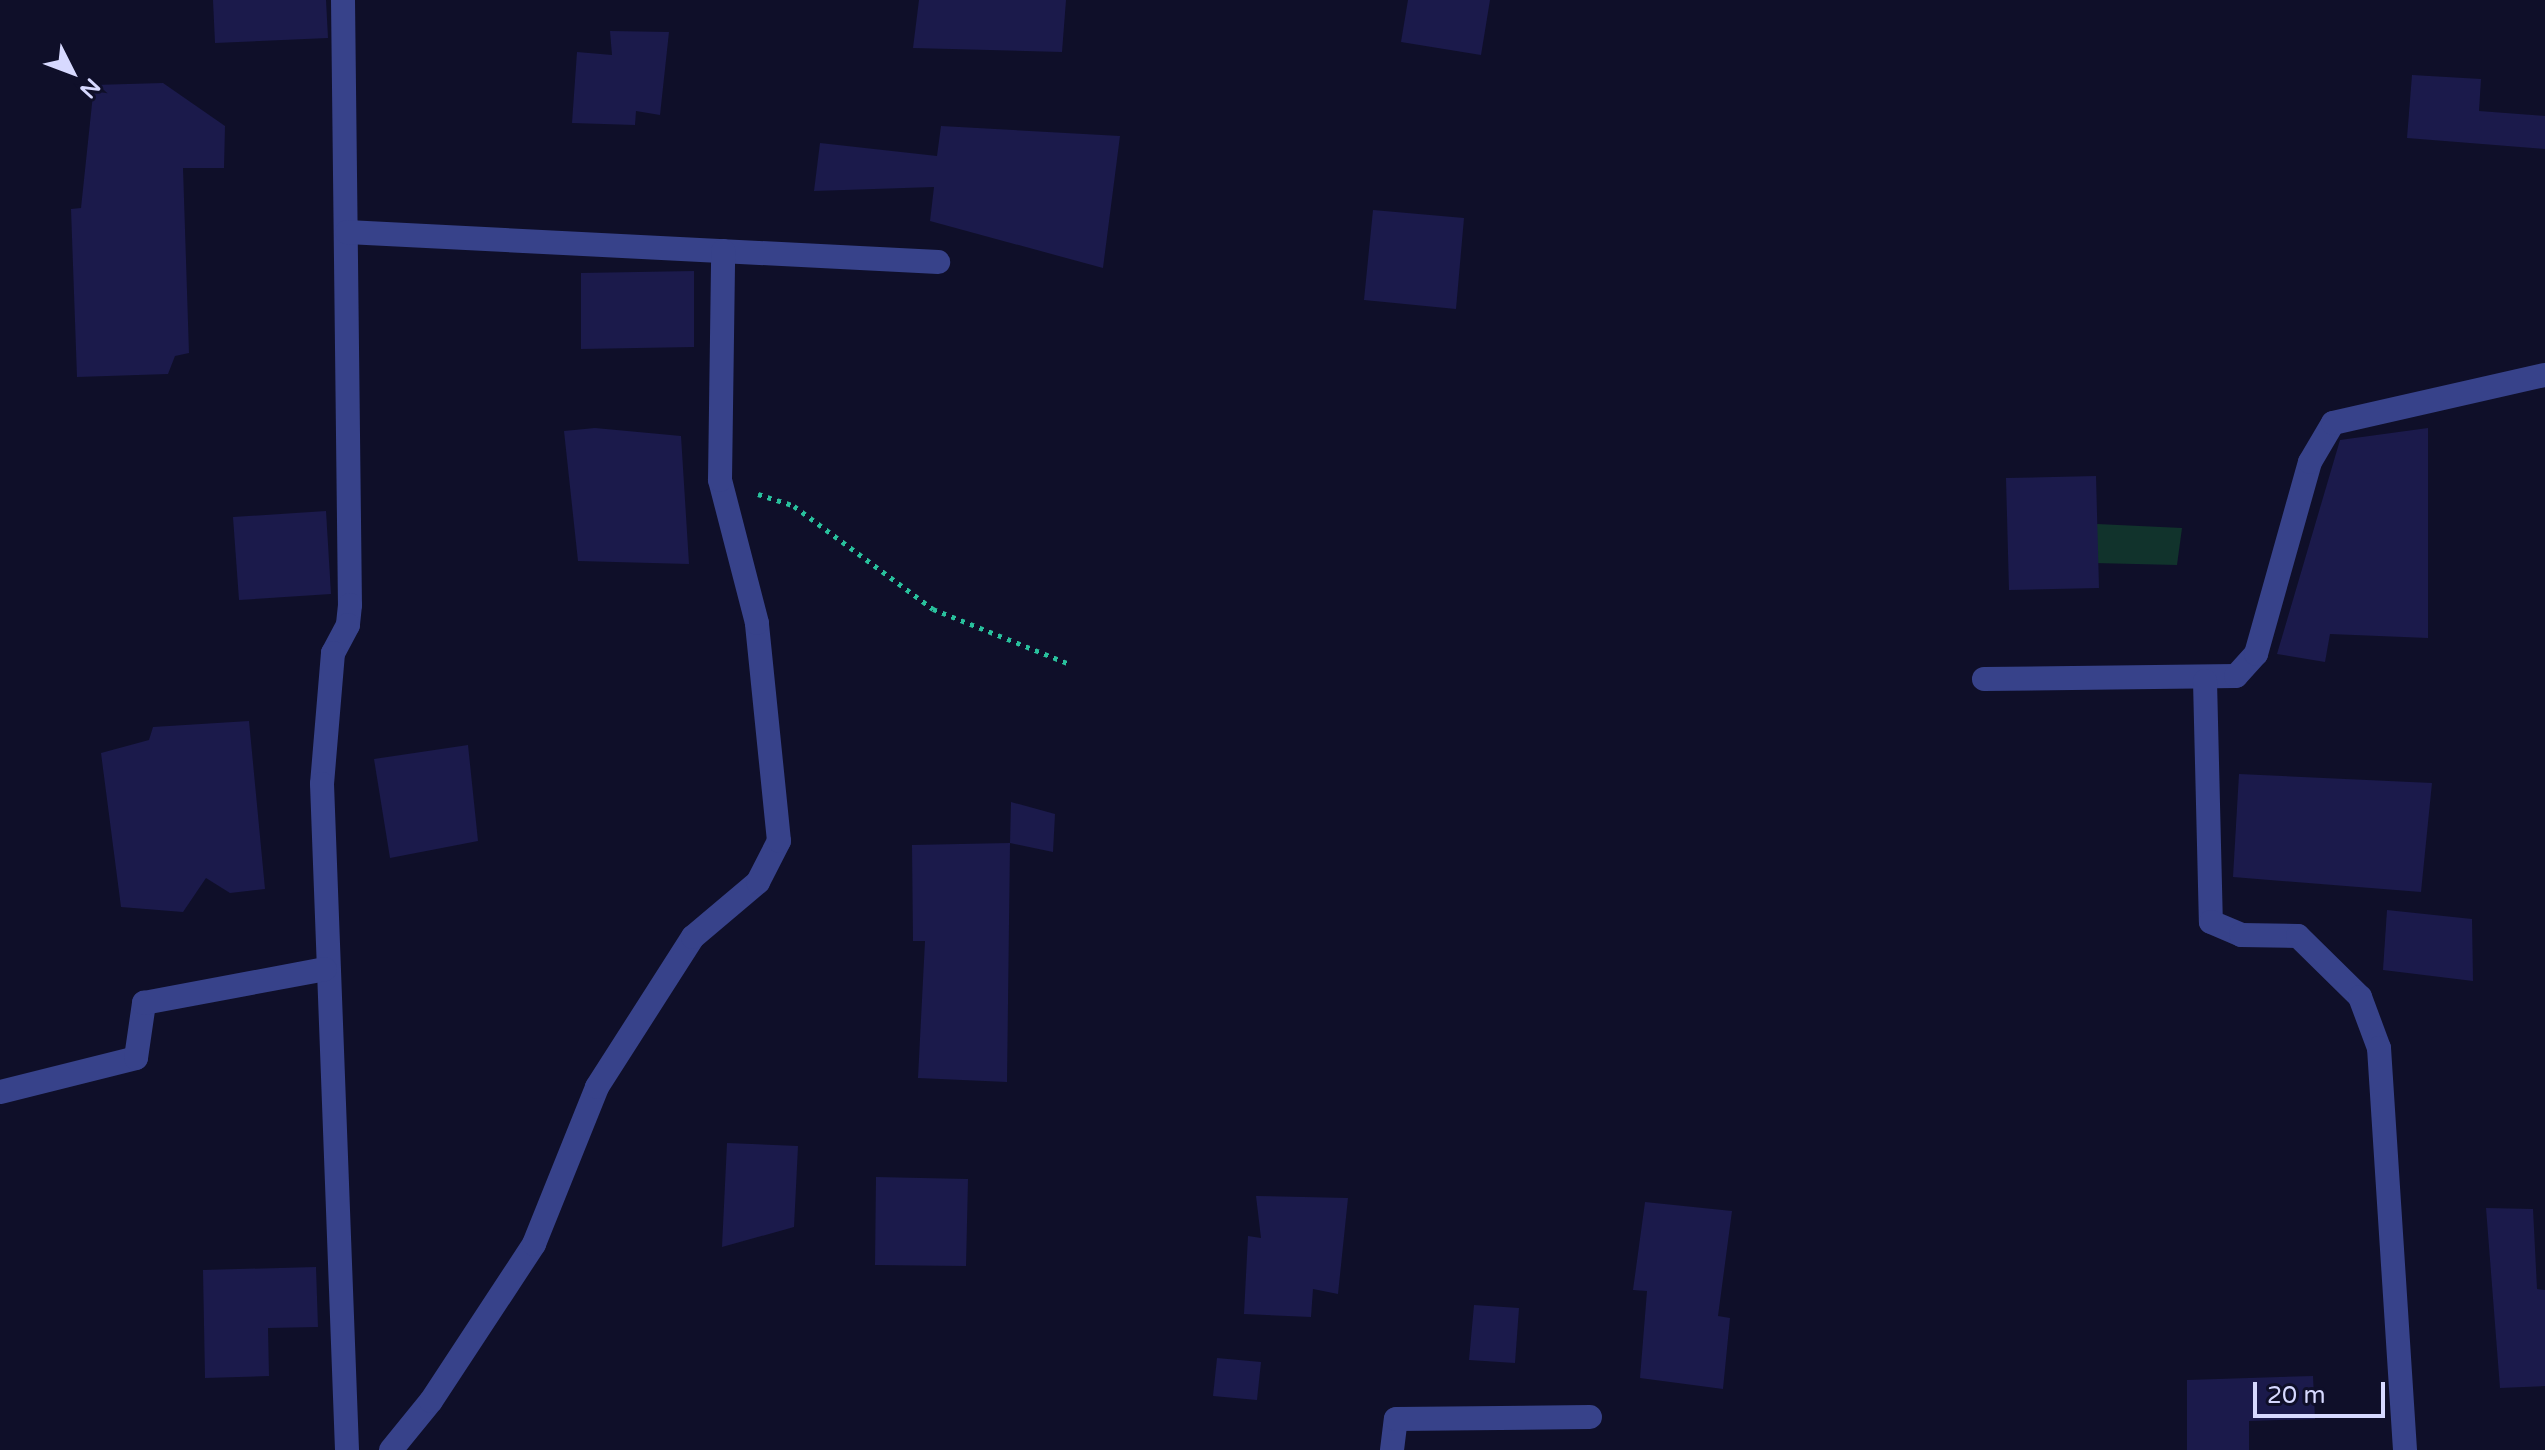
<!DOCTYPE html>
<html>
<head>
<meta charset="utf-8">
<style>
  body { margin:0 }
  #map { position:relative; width:2545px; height:1450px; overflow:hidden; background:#0f0f29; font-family:"Varela Round",sans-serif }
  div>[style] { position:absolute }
  .green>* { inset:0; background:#11332c }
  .building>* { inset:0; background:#1b1a4b }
  .path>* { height:5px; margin-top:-2.5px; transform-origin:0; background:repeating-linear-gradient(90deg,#29c19d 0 4px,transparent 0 10px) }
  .minor>* { height:24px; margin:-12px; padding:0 12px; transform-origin:12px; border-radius:12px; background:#37428a }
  span { translate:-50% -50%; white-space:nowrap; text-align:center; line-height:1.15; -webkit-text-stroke:6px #0f0f29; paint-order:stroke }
  .north { position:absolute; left:32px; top:32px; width:80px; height:80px; -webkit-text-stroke:6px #0f0f29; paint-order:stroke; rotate:132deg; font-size:22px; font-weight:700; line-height:32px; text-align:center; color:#d7d9ff }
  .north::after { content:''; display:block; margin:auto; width:28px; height:36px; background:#d7d9ff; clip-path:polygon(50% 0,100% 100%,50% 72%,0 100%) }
  .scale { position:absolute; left:2253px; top:1382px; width:132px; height:36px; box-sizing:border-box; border:4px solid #d7d9ff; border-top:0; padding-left:10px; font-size:24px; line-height:28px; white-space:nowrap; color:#d7d9ff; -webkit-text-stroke:6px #0f0f29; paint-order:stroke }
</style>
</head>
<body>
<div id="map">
  <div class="green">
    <i style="clip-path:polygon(2097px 524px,2182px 528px,2177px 565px,2094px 563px)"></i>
  </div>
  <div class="building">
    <i style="clip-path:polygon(213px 0,326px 0,328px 38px,215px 43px)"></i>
    <i style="clip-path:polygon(919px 0,1066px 0,1062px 52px,913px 48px)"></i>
    <i style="clip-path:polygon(1408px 0,1490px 0,1481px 55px,1401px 42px)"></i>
    <i style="clip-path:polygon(610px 31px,669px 32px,660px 115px,636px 111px,635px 125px,572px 123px,577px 52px,612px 55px)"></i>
    <i style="clip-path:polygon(2412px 75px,2481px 79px,2479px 111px,2545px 116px,2545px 149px,2407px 138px)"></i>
    <i style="clip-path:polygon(163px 83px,225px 126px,224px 168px,183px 168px,189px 353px,175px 356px,168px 374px,77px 377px,71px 209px,81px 208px,94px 85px)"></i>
    <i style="clip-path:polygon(941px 126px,1120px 136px,1103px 268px,930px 221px,934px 187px,814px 191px,820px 143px,937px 156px)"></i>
    <i style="clip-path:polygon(1373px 210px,1464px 218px,1456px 309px,1364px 300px)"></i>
    <i style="clip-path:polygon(694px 271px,694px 347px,581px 349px,581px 273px)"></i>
    <i style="clip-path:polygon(595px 428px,681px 436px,689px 564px,578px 561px,564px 431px)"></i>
    <i style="clip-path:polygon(2428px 428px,2428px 638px,2330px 634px,2325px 662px,2277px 654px,2340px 440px)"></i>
    <i style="clip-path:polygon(2096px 476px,2099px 588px,2009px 590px,2006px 478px)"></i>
    <i style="clip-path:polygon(326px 511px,331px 594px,239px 600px,233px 517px)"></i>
    <i style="clip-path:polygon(249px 721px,265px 889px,230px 893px,206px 878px,183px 912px,121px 907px,101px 753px,149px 740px,153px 727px)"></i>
    <i style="clip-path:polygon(468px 745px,478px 841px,390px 858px,374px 759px)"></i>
    <i style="clip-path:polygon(2239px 774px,2432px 783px,2421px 892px,2233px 877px)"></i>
    <i style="clip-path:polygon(1011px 802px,1055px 814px,1053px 852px,1010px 843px)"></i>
    <i style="clip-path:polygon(1010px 843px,1007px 1082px,918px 1078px,925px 941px,913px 941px,912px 845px)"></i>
    <i style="clip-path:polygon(2387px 910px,2472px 919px,2473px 981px,2383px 970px)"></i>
    <i style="clip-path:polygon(727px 1143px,798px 1146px,794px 1227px,722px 1247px)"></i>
    <i style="clip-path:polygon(876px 1177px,968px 1179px,966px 1266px,875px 1265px)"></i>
    <i style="clip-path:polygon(1256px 1196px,1348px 1198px,1338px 1294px,1313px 1289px,1311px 1317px,1244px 1314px,1248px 1236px,1261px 1238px)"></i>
    <i style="clip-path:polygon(1645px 1202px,1732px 1211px,1718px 1316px,1730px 1318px,1723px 1389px,1640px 1378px,1647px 1291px,1633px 1290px)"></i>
    <i style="clip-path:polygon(2486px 1208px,2533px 1209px,2537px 1289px,2545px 1290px,2545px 1386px,2500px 1388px)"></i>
    <i style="clip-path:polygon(316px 1267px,318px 1327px,268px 1328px,269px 1376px,205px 1378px,203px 1270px)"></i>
    <i style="clip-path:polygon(1474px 1305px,1519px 1308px,1515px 1363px,1469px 1360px)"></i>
    <i style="clip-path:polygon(1217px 1358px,1261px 1362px,1257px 1400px,1213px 1396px)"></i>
    <i style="clip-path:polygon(2313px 1376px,2315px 1419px,2249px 1421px,2249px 1450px,2187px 1450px,2187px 1380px)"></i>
  </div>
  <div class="path">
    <i style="left:758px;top:494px;width:38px;rotate:18deg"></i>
    <i style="left:794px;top:506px;width:173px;rotate:36.5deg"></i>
    <i style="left:933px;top:609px;width:148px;rotate:21.9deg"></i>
  </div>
  <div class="minor">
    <i style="left:343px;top:0;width:605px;rotate:89.34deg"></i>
    <i style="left:350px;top:605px;width:20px;rotate:96deg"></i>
    <i style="left:348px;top:625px;width:32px;rotate:118deg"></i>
    <i style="left:333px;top:653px;width:131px;rotate:94.8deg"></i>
    <i style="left:322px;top:784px;width:666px;rotate:87.85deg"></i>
    <i style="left:347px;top:232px;width:592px;rotate:2.91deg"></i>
    <i style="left:1984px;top:679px;width:252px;rotate:-0.7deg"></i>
    <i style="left:2236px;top:676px;width:30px;rotate:-48deg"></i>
    <i style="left:2256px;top:654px;width:199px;rotate:-74.3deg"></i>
    <i style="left:2310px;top:462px;width:45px;rotate:-59.5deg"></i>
    <i style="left:2333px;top:423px;width:217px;rotate:-12.8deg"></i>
    <i style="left:2205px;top:681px;width:241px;rotate:88.6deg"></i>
    <i style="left:2211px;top:922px;width:33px;rotate:23deg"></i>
    <i style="left:2241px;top:935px;width:57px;rotate:1deg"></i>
    <i style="left:2298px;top:936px;width:87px;rotate:44.5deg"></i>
    <i style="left:2360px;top:997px;width:54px;rotate:69.6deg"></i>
    <i style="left:2379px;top:1048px;width:403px;rotate:86.3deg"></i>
    <i style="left:0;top:1092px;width:140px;rotate:-14deg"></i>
    <i style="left:136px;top:1058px;width:56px;rotate:-81.7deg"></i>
    <i style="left:144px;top:1003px;width:184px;rotate:-10.6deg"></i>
    <i style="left:391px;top:1450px;width:63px;rotate:-50.8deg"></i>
    <i style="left:431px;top:1401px;width:188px;rotate:-56.7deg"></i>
    <i style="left:534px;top:1244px;width:169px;rotate:-68.1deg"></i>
    <i style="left:597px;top:1087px;width:178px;rotate:-57.4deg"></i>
    <i style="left:693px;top:937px;width:85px;rotate:-40.2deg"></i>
    <i style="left:758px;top:882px;width:46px;rotate:-62.9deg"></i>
    <i style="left:779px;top:841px;width:219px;rotate:-95.8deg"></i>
    <i style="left:757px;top:623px;width:148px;rotate:-104.5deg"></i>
    <i style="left:720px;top:480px;width:229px;rotate:-89.2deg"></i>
    <i style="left:1392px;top:1450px;width:31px;rotate:-83deg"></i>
    <i style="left:1396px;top:1419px;width:194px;rotate:-0.6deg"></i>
  </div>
  <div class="north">N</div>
  <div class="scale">20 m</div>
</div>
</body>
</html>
